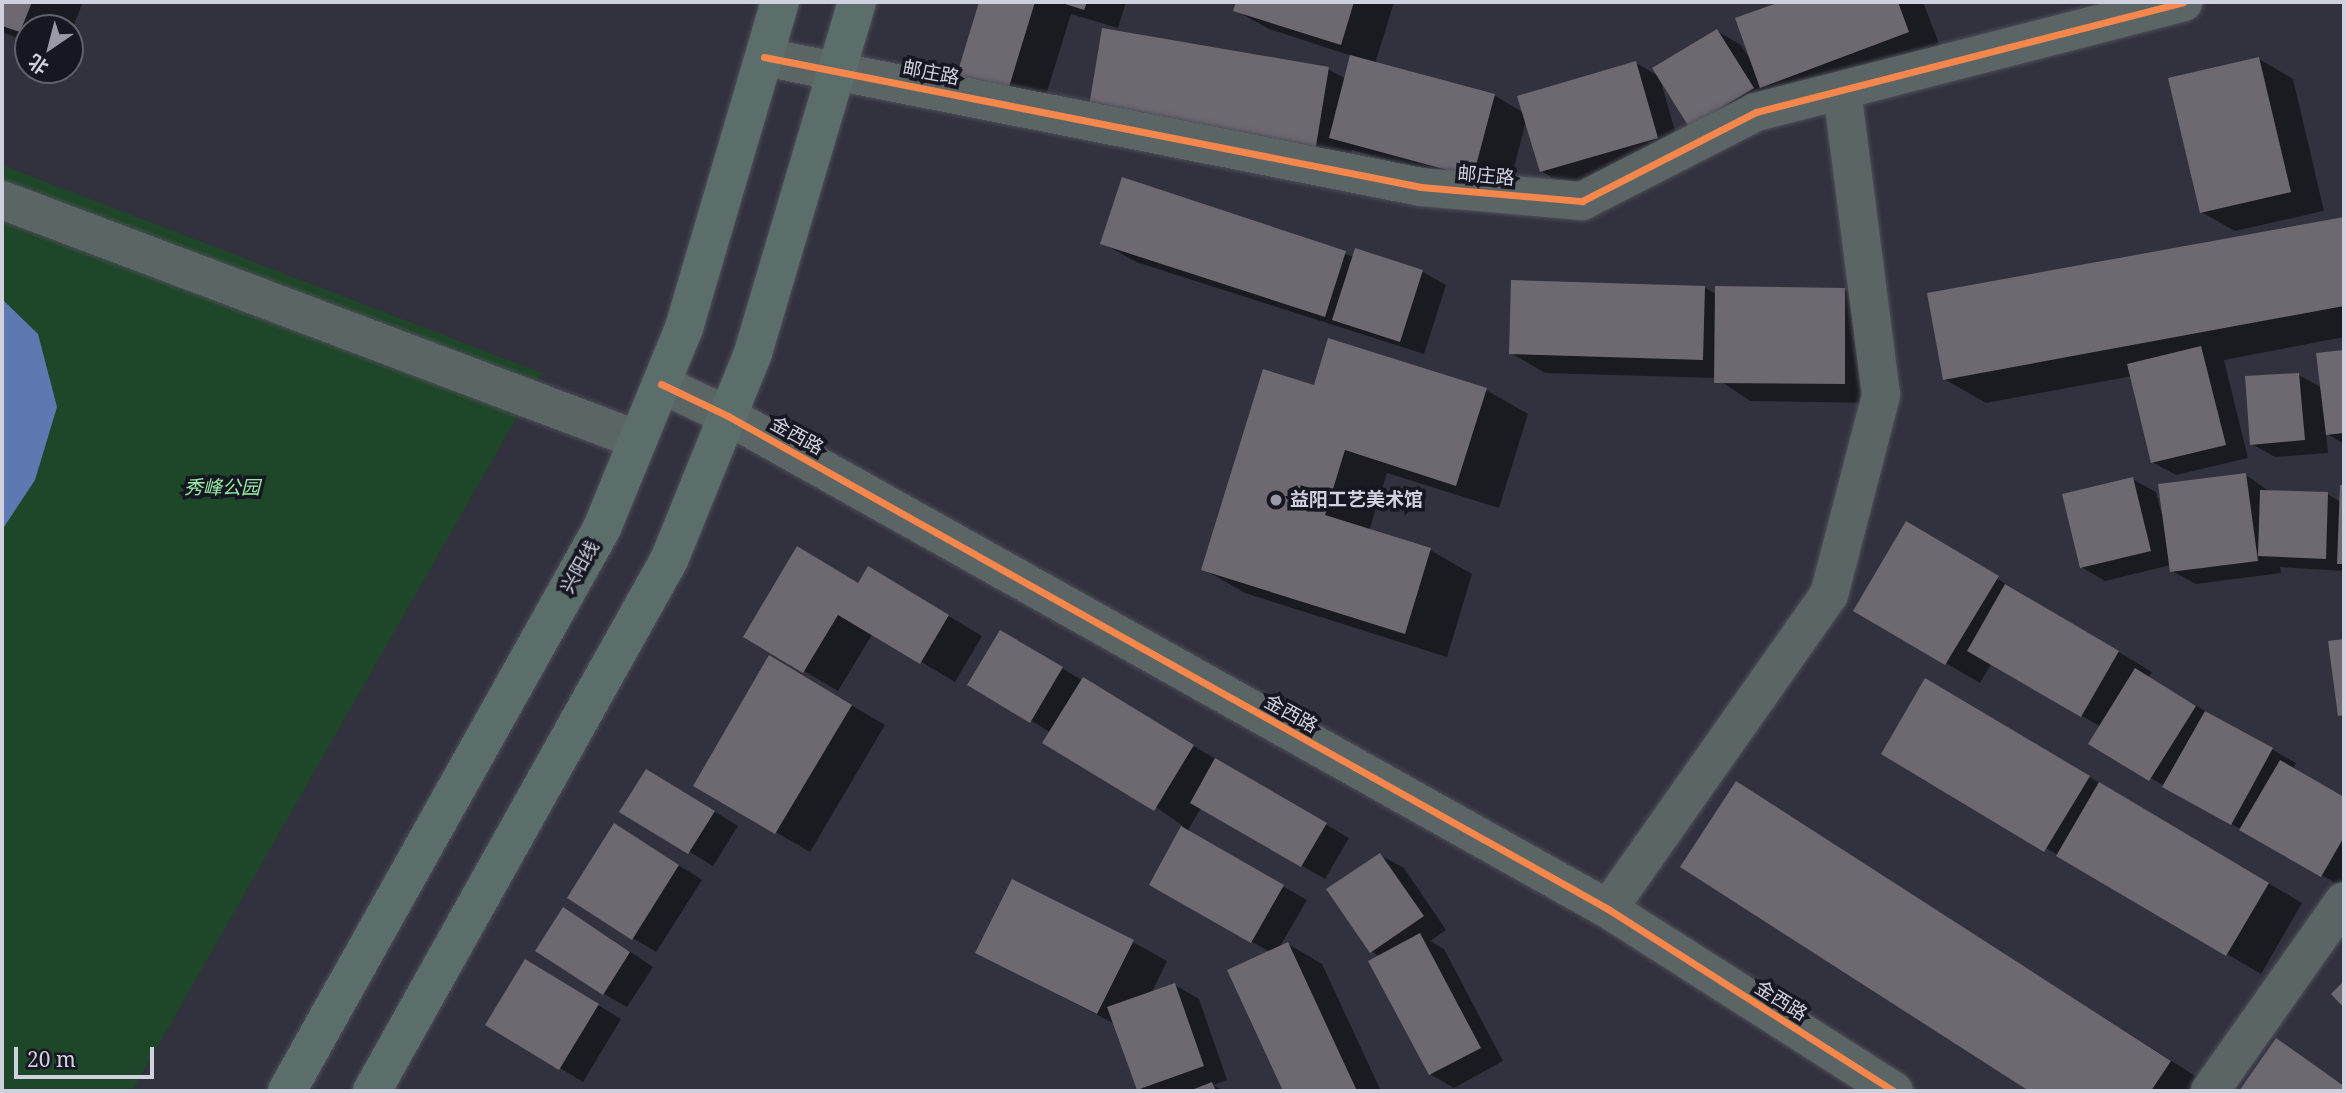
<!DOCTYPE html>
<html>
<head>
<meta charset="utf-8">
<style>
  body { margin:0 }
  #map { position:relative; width:2346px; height:1093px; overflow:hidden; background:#32323e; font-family:"Noto Serif","Noto Sans SC",serif }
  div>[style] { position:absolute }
  .green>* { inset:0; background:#1e4628 }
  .water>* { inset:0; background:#5e78b1 }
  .shadow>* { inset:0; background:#0007 }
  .building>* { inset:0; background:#6e6871 }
  .roads { filter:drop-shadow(0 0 2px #4f4f5a) drop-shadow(0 0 2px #4f4f5a) }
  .minor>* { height:38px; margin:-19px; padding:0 19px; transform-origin:19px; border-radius:19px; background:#5c6566 }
  .highway>* { height:38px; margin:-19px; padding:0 19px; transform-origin:19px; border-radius:19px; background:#5c6e6b }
  .cycleway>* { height:7px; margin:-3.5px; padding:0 3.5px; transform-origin:3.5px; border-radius:3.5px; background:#f5874c }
  .dots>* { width:19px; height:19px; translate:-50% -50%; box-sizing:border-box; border:4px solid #161721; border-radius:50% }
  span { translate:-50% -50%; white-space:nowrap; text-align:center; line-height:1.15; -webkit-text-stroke:7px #161721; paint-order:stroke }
  .street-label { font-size:19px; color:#d0d1df }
  .park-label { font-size:19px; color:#97eda5; font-style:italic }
  .poi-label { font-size:19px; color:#d0d1df; font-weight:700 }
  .left { translate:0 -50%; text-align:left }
  .frame { position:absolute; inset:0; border:4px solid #d0d1df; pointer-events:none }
  .north { position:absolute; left:14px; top:14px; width:70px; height:70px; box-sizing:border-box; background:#161721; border:2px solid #60616d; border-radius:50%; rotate:215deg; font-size:19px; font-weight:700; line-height:28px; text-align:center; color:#d0d1df }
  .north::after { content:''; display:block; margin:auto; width:24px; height:32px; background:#9999a7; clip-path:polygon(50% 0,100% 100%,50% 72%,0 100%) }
  .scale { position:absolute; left:14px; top:1047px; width:140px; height:32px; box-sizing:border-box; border:4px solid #d0d1df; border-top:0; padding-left:9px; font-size:21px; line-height:24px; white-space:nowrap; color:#d0d1df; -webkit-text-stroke:5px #161721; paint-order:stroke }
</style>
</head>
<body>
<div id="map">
  <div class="green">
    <i style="clip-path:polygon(2px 165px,542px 373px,132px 1091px,2px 1091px)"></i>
  </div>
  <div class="water">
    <i style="clip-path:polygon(2px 299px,38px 334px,57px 407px,35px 480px,2px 530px)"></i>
  </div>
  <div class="shadow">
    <i style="clip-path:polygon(2px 2px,83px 2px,70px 34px,70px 28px,28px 28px,28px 42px,2px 32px)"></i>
    <i style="clip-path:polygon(981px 2px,1126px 2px,1118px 28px,1071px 14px,1039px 118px,956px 83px)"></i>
    <i style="clip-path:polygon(1238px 2px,1394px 2px,1375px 64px,1494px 95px,1524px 113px,1636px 63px,1660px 77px,1717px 31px,1741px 45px,1750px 59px,1737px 19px,1785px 2px,1923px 2px,1942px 51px,1714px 139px,1660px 79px,1681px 151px,1565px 185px,1541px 171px,1526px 121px,1507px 195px,1352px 150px,1349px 170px,1124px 131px,1328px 69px,1346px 79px,1352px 56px,1269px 29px,1235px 10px)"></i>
    <i style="clip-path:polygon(2259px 59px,2293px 79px,2324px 211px,2235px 231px,2201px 212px)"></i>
    <i style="clip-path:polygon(1123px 180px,1354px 257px,1356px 250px,1423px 272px,1446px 285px,1424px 354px,1136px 262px,1102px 243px)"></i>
    <i style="clip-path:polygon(2344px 218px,2344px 337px,2224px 360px,2248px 458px,2176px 475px,2152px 462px,2132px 376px,1986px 403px,1944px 379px,1929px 294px)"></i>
    <i style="clip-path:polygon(1704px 287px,1716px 294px,1845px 290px,1878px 309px,1878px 403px,1750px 401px,1716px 378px,1545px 373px,1511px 353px)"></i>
    <i style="clip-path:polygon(2344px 352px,2344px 444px,2326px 433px,2328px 453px,2275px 457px,2252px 444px,2299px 375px,2322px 388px,2318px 355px)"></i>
    <i style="clip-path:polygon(1315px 387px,1486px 390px,1528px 414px,1499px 508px,1387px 473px,1369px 531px,1430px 550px,1472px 574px,1447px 657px,1245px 593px,1203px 569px)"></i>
    <i style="clip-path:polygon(2246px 475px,2270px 492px,2327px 494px,2341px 502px,2344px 487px,2344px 571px,2280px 567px,2281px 573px,2196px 584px,2172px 571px,2171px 565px,2105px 581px,2081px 567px,2132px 479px,2156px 492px,2162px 515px)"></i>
    <i style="clip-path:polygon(1906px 524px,2152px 672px,2148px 678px,2296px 763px,2293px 769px,2344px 799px,2344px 888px,2091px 744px,2101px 727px,1992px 663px,1980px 683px,1855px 610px)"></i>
    <i style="clip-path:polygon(859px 585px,902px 588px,982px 636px,955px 682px,873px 633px,838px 691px,745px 636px)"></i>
    <i style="clip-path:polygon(1001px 632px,1349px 838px,1325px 879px,1201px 808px,1187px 832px,1307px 900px,1279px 948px,1288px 944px,1322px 964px,1381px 1091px,1285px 1091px,1230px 971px,1270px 952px,1151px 884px,1183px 826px,1050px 732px,970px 685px)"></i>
    <i style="clip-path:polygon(803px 677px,885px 725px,810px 852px,695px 785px)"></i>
    <i style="clip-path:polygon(1960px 700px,2302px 903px,2261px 974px,1883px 753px)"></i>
    <i style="clip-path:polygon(1736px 783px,2211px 1086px,2208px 1091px,2032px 1091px,1682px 866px)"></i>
    <i style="clip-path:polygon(670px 784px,738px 826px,713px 866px,622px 811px)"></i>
    <i style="clip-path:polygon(638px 839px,702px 880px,656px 952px,633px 938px)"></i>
    <i style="clip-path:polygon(1380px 855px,1404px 868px,1446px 930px,1430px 941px,1444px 949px,1503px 1061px,1454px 1088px,1430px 1074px,1380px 957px,1371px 951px)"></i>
    <i style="clip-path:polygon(587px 923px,653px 967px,627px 1007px,604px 994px)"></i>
    <i style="clip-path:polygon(1133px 942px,1167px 961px,1151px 994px,1175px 985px,1199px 999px,1227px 1080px,1213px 1085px,1224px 1091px,1143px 1091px,1115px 1024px,977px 953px)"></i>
    <i style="clip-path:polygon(549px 975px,621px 1019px,583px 1082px,560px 1068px)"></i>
    <i style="clip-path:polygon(2276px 1041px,2344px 1085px,2344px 1091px,2241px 1091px)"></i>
  </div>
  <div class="building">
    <i style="clip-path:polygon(2px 2px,32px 2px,20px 32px,2px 26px)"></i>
    <i style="clip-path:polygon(979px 2px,1035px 2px,1005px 100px,954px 84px)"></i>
    <i style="clip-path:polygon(1059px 2px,1087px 2px,1084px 10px)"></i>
    <i style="clip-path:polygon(1236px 2px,1354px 2px,1341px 45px,1233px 11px)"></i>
    <i style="clip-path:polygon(1780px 2px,1898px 2px,1909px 32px,1760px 88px,1735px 18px)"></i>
    <i style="clip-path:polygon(1102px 28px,1329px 67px,1315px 152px,1088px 112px)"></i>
    <i style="clip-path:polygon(1717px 29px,1754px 88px,1689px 127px,1652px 68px)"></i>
    <i style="clip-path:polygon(1350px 55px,1495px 94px,1473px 177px,1329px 138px)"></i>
    <i style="clip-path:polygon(2259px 57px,2291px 192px,2200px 213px,2168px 78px)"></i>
    <i style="clip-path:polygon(1636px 61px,1658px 138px,1540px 172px,1517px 96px)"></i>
    <i style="clip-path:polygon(1122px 177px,1346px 251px,1325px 317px,1100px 244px)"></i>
    <i style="clip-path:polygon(2344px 217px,2344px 306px,1943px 380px,1927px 293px)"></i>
    <i style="clip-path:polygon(1355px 248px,1423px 270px,1400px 342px,1332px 320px)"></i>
    <i style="clip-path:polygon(1511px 280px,1705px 286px,1703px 360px,1509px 354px)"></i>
    <i style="clip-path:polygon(1715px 286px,1845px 288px,1845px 384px,1714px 383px)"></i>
    <i style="clip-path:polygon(1328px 338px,1487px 388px,1456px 486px,1345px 450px,1325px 515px,1431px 548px,1405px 634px,1201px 570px,1263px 369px,1314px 385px)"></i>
    <i style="clip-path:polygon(2201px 346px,2226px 445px,2151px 463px,2127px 364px)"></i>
    <i style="clip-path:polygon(2344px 350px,2344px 433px,2326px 435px,2316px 353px)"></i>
    <i style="clip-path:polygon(2299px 373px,2305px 440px,2250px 445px,2245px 376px)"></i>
    <i style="clip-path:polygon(2246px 473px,2258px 561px,2170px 572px,2158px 484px)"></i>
    <i style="clip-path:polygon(2133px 477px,2151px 551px,2080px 568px,2062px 494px)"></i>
    <i style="clip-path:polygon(2340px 485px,2344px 485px,2344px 564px,2337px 564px)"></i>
    <i style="clip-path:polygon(2260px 490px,2328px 492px,2326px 559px,2258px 556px)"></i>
    <i style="clip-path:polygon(1906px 521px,1999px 576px,1945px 665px,1853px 611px)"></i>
    <i style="clip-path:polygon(797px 546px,858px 583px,868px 566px,949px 615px,920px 664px,838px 615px,803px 673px,743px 637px)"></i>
    <i style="clip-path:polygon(2005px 584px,2119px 651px,2081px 717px,1967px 651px)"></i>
    <i style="clip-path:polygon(1000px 630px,1063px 667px,1030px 723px,967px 685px)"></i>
    <i style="clip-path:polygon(2344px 639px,2344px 715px,2338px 716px,2328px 641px)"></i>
    <i style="clip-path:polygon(769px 655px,852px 705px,775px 834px,693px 786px)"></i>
    <i style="clip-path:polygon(2135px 668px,2196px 706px,2149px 781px,2088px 744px)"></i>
    <i style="clip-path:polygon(1083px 677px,1194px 745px,1154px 811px,1042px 743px)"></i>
    <i style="clip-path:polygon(1925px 678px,2090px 776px,2044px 852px,1881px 754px)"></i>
    <i style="clip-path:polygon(2205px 711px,2273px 748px,2231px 825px,2162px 787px)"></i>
    <i style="clip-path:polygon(1215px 758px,1327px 823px,1301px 867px,1190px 803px)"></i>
    <i style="clip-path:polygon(2280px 760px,2344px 797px,2344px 837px,2321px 877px,2239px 830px)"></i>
    <i style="clip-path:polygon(646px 769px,715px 811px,688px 854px,619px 812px)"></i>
    <i style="clip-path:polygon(1736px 781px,2171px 1061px,2151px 1091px,2029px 1091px,1680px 867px)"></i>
    <i style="clip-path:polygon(2099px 782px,2269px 883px,2226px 956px,2056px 856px)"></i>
    <i style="clip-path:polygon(614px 823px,679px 865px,632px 940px,567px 898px)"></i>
    <i style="clip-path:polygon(1181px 826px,1284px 885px,1251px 943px,1149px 885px)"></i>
    <i style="clip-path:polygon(1380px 853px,1424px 916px,1370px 953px,1326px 889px)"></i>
    <i style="clip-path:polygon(1012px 879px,1134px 940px,1097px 1014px,975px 953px)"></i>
    <i style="clip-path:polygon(563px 907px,630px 952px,603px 995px,535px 951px)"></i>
    <i style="clip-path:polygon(1420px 933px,1481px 1048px,1429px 1075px,1368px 961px)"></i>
    <i style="clip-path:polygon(1288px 942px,1357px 1091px,1283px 1091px,1227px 970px)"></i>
    <i style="clip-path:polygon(525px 959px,599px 1004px,559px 1070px,485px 1025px)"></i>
    <i style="clip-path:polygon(2344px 981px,2344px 1008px,2331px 994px)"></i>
    <i style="clip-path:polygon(1175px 983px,1204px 1066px,1137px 1090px,1107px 1007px)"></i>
    <i style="clip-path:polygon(2276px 1038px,2344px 1086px,2344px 1091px,2239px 1091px)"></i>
    <i style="clip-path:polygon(1212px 1082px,1216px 1091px,1189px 1091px)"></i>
  </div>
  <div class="roads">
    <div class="minor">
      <i style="left:764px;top:57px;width:670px;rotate:11.19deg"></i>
      <i style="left:1421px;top:187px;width:162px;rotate:5deg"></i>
      <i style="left:1582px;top:201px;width:195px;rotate:-27.1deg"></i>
      <i style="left:1756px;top:112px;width:441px;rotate:-14.4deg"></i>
      <i style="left:2px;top:200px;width:680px;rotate:20.67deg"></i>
      <i style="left:661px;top:384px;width:74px;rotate:25.5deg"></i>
      <i style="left:728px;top:416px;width:1009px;rotate:29.26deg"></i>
      <i style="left:1608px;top:909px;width:339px;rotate:32.5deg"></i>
      <i style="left:1608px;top:909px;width:384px;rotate:-54.9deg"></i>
      <i style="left:1829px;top:595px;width:207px;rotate:-75.4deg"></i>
      <i style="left:1881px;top:395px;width:307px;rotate:-97.3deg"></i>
      <i style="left:2210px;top:1091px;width:232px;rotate:-54.8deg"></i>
    </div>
    <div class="highway">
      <i style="left:287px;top:1091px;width:645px;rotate:-60.77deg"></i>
      <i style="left:602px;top:528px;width:216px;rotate:-67.7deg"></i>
      <i style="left:684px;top:328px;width:340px;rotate:-73.6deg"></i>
      <i style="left:372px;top:1091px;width:608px;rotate:-60.78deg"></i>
      <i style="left:669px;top:560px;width:223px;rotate:-67.9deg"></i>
      <i style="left:753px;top:353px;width:366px;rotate:-73.5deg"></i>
    </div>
  </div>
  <div class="cycleway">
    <i style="left:764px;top:57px;width:670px;rotate:11.19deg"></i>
    <i style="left:1421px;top:187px;width:162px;rotate:5deg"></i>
    <i style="left:1582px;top:201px;width:195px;rotate:-27.1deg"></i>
    <i style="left:1756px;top:112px;width:441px;rotate:-14.4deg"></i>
    <i style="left:661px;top:384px;width:74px;rotate:25.5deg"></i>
    <i style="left:728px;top:416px;width:1009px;rotate:29.26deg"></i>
    <i style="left:1608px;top:909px;width:339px;rotate:32.5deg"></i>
  </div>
  <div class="dots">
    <i style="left:1276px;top:500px;background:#9999a7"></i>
  </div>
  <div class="street-label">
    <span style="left:931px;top:73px;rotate:11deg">邮庄路</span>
    <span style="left:1486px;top:176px;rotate:5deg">邮庄路</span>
    <span style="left:797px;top:436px;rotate:29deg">金西路</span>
    <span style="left:580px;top:567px;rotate:-61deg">兴阳线</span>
    <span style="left:1291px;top:714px;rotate:29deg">金西路</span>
    <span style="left:1781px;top:1001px;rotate:32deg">金西路</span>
  </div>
  <div class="park-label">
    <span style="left:222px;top:488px">秀峰公园</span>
  </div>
  <div class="poi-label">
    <span class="left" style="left:1290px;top:500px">益阳工艺美术馆</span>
  </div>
  <div class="frame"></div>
  <div class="north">北</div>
  <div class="scale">20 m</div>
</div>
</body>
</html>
